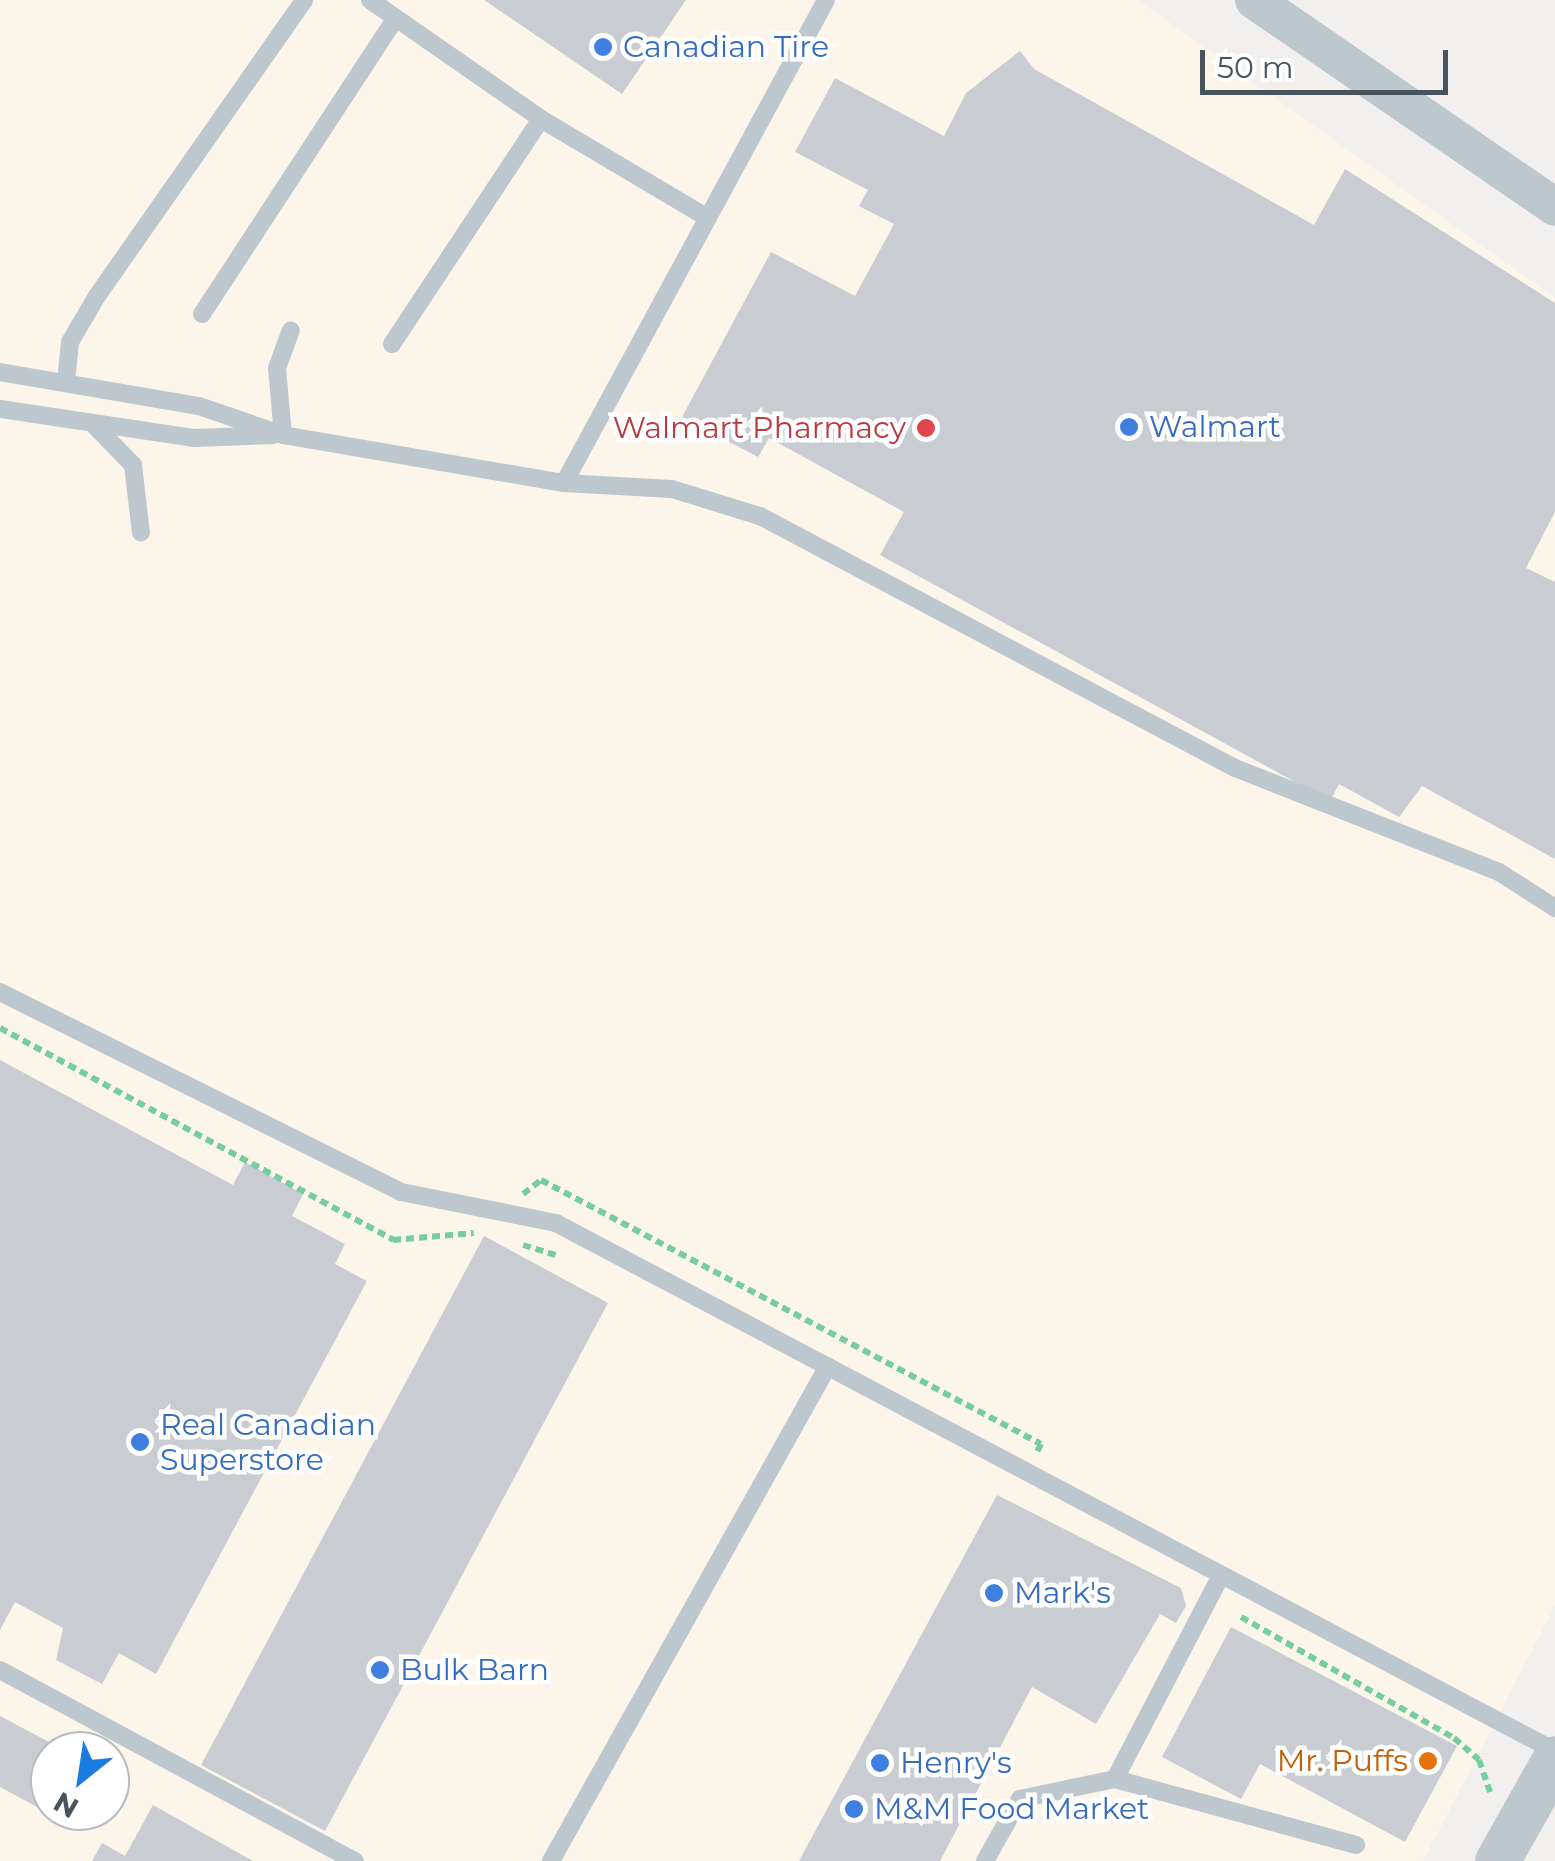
<!DOCTYPE html>
<html>
<head>
<meta charset="utf-8">
<style>
  body { margin:0 }
  #map { position:relative; width:1555px; height:1861px; overflow:hidden; background:#f2efef; font-family:Montserrat,sans-serif }
  div>[style] { position:absolute }
  .commercial>* { inset:0; background:#fcf5e9 }
  .building>* { inset:0; background:#c9cdd2 }
  .path>* { height:6px; margin-top:-3px; transform-origin:0; background:repeating-linear-gradient(90deg,#76cd9e 0 8px,transparent 0 13px) }
  .service>* { height:18px; margin:-9px; padding:0 9px; transform-origin:9px; border-radius:9px; background:#bdc7ce }
  .minor>* { height:38px; margin:-19px; padding:0 19px; transform-origin:19px; border-radius:19px; background:#bdc7ce }
  .tertiary>* { height:45px; margin:-22.5px; padding:0 22.5px; transform-origin:22.5px; border-radius:22.5px; background:#bdc7ce }
  .dots>* { width:28px; height:28px; translate:-50% -50%; box-sizing:border-box; border:5px solid #fff; border-radius:50% }
  span { translate:-50% -50%; white-space:nowrap; text-align:center; line-height:1.15; -webkit-text-stroke:9px #fff; paint-order:stroke }
  .shop-label { font-size:30px; color:#366cbe }
  .left { translate:0 -50%; text-align:left }
  .health-label { font-size:30px; color:#be3a42 }
  .right { translate:-100% -50%; text-align:right }
  .food-label { font-size:30px; color:#c56008 }
  .north { position:absolute; left:30px; top:1731px; width:100px; height:100px; box-sizing:border-box; background:#fff; border:2px solid #b5bbbe; border-radius:50%; rotate:210deg; font-size:28px; font-weight:700; line-height:40px; text-align:center; color:#47545d }
  .north::after { content:''; display:block; margin:auto; width:35px; height:45px; background:#1a7be1; clip-path:polygon(50% 0,100% 100%,50% 72%,0 100%) }
  .scale { position:absolute; left:1200px; top:50px; width:248px; height:45px; box-sizing:border-box; border:5px solid #47545d; border-top:0; padding-left:12px; font-size:30px; line-height:35px; white-space:nowrap; color:#47545d; -webkit-text-stroke:8px #fff; paint-order:stroke }
</style>
</head>
<body>
<div id="map">
  <div class="commercial">
    <i style="clip-path:polygon(evenodd,0 0,1138px 0,1555px 298px,1555px 1606px,1423px 1861px,0 1861px,0 0,50px 1751px,110px 1751px,110px 1811px,50px 1811px,50px 1751px)"></i>
  </div>
  <div class="building">
    <i style="clip-path:polygon(484px 0,686px 0,622px 94px)"></i>
    <i style="clip-path:polygon(1020px 51px,1034px 69px,1314px 225px,1345px 169px,1555px 303px,1555px 512px,1526px 568px,1555px 582px,1555px 859px,1422px 786px,1399px 817px,1339px 784px,1330px 801px,880px 555px,904px 512px,769px 438px,758px 457px,682px 417px,771px 252px,855px 296px,894px 224px,859px 206px,868px 190px,795px 152px,835px 78px,944px 136px,966px 93px)"></i>
    <i style="clip-path:polygon(0 1060px,233px 1185px,245px 1162px,303px 1194px,292px 1216px,345px 1244px,335px 1264px,367px 1281px,156px 1674px,119px 1653px,102px 1684px,56px 1660px,63px 1628px,15px 1602px,0 1630px)"></i>
    <i style="clip-path:polygon(484px 1236px,608px 1303px,325px 1831px,201px 1765px)"></i>
    <i style="clip-path:polygon(997px 1495px,1181px 1588px,1186px 1606px,1176px 1623px,1160px 1614px,1096px 1724px,1032px 1687px,940px 1861px,799px 1861px)"></i>
    <i style="clip-path:polygon(1231px 1627px,1457px 1746px,1405px 1842px,1260px 1764px,1241px 1799px,1162px 1757px)"></i>
    <i style="clip-path:polygon(0 1716px,66px 1751px,50px 1751px,54px 1816px,0 1787px)"></i>
    <i style="clip-path:polygon(153px 1805px,253px 1861px,92px 1861px,102px 1843px,125px 1856px)"></i>
  </div>
  <div class="path">
    <i style="left:0;top:1028px;width:447px;rotate:28.3deg"></i>
    <i style="left:393px;top:1240px;width:81px;rotate:-4.9deg"></i>
    <i style="left:523px;top:1194px;width:23px;rotate:-38deg"></i>
    <i style="left:541px;top:1180px;width:565px;rotate:27.83deg"></i>
    <i style="left:1041px;top:1444px;width:9px;rotate:117deg"></i>
    <i style="left:523px;top:1245px;width:38px;rotate:17deg"></i>
    <i style="left:1241px;top:1617px;width:245px;rotate:29.6deg"></i>
    <i style="left:1454px;top:1738px;width:33px;rotate:41deg"></i>
    <i style="left:1479px;top:1760px;width:34px;rotate:71deg"></i>
  </div>
  <div class="service">
    <i style="left:370px;top:0;width:208px;rotate:34.8deg"></i>
    <i style="left:541px;top:119px;width:194px;rotate:30.7deg"></i>
    <i style="left:202px;top:314px;width:353px;rotate:-56.8deg"></i>
    <i style="left:392px;top:344px;width:270px;rotate:-56.5deg"></i>
    <i style="left:0;top:372px;width:202px;rotate:9.7deg"></i>
    <i style="left:199px;top:406px;width:89px;rotate:19deg"></i>
    <i style="left:283px;top:435px;width:285px;rotate:9.7deg"></i>
    <i style="left:564px;top:483px;width:549px;rotate:-61.52deg"></i>
    <i style="left:66px;top:382px;width:40px;rotate:-84.3deg"></i>
    <i style="left:70px;top:342px;width:53px;rotate:-59.6deg"></i>
    <i style="left:97px;top:296px;width:361px;rotate:-55deg"></i>
    <i style="left:0;top:409px;width:197px;rotate:8.5deg"></i>
    <i style="left:195px;top:438px;width:78px;rotate:-2.2deg"></i>
    <i style="left:94px;top:425px;width:56px;rotate:45.7deg"></i>
    <i style="left:133px;top:465px;width:68px;rotate:83.3deg"></i>
    <i style="left:283px;top:435px;width:67px;rotate:-95.1deg"></i>
    <i style="left:277px;top:368px;width:40px;rotate:-69.8deg"></i>
    <i style="left:564px;top:483px;width:108px;rotate:3.2deg"></i>
    <i style="left:672px;top:489px;width:92px;rotate:17.1deg"></i>
    <i style="left:760px;top:516px;width:538px;rotate:27.95deg"></i>
    <i style="left:1235px;top:768px;width:284px;rotate:21.5deg"></i>
    <i style="left:1499px;top:872px;width:67px;rotate:32.7deg"></i>
    <i style="left:0;top:992px;width:448px;rotate:26.5deg"></i>
    <i style="left:401px;top:1192px;width:158px;rotate:11.3deg"></i>
    <i style="left:556px;top:1223px;width:1130px;rotate:27.86deg"></i>
    <i style="left:0;top:1670px;width:403px;rotate:28.3deg"></i>
    <i style="left:1115px;top:1779px;width:230px;rotate:-62.5deg"></i>
    <i style="left:551px;top:1861px;width:567px;rotate:-60.77deg"></i>
    <i style="left:985px;top:1861px;width:71px;rotate:-60.6deg"></i>
    <i style="left:1020px;top:1799px;width:97px;rotate:-11.9deg"></i>
    <i style="left:1115px;top:1779px;width:250px;rotate:15.3deg"></i>
  </div>
  <div class="minor">
    <i style="left:1254px;top:0;width:365px;rotate:34.5deg"></i>
  </div>
  <div class="tertiary">
    <i style="left:1497px;top:1861px;width:118px;rotate:-60.6deg"></i>
  </div>
  <div class="dots">
    <i style="left:603px;top:47px;background:#3f7fe0"></i>
    <i style="left:1129px;top:427px;background:#3f7fe0"></i>
    <i style="left:926px;top:428px;background:#e0444e"></i>
    <i style="left:140px;top:1442px;background:#3f7fe0"></i>
    <i style="left:994px;top:1593px;background:#3f7fe0"></i>
    <i style="left:380px;top:1670px;background:#3f7fe0"></i>
    <i style="left:1428px;top:1761px;background:#e8710a"></i>
    <i style="left:880px;top:1763px;background:#3f7fe0"></i>
    <i style="left:854px;top:1809px;background:#3f7fe0"></i>
  </div>
  <div class="shop-label">
    <span class="left" style="left:623px;top:47px">Canadian Tire</span>
    <span class="left" style="left:1149px;top:427px">Walmart</span>
    <span class="left" style="left:160px;top:1442px">Real Canadian<br>Superstore</span>
    <span class="left" style="left:1014px;top:1593px">Mark's</span>
    <span class="left" style="left:400px;top:1670px">Bulk Barn</span>
    <span class="left" style="left:900px;top:1763px">Henry's</span>
    <span class="left" style="left:874px;top:1809px">M&amp;M Food Market</span>
  </div>
  <div class="health-label">
    <span class="right" style="left:906px;top:428px">Walmart Pharmacy</span>
  </div>
  <div class="food-label">
    <span class="right" style="left:1408px;top:1761px">Mr. Puffs</span>
  </div>
  <div class="north">N</div>
  <div class="scale">50 m</div>
</div>
</body>
</html>
